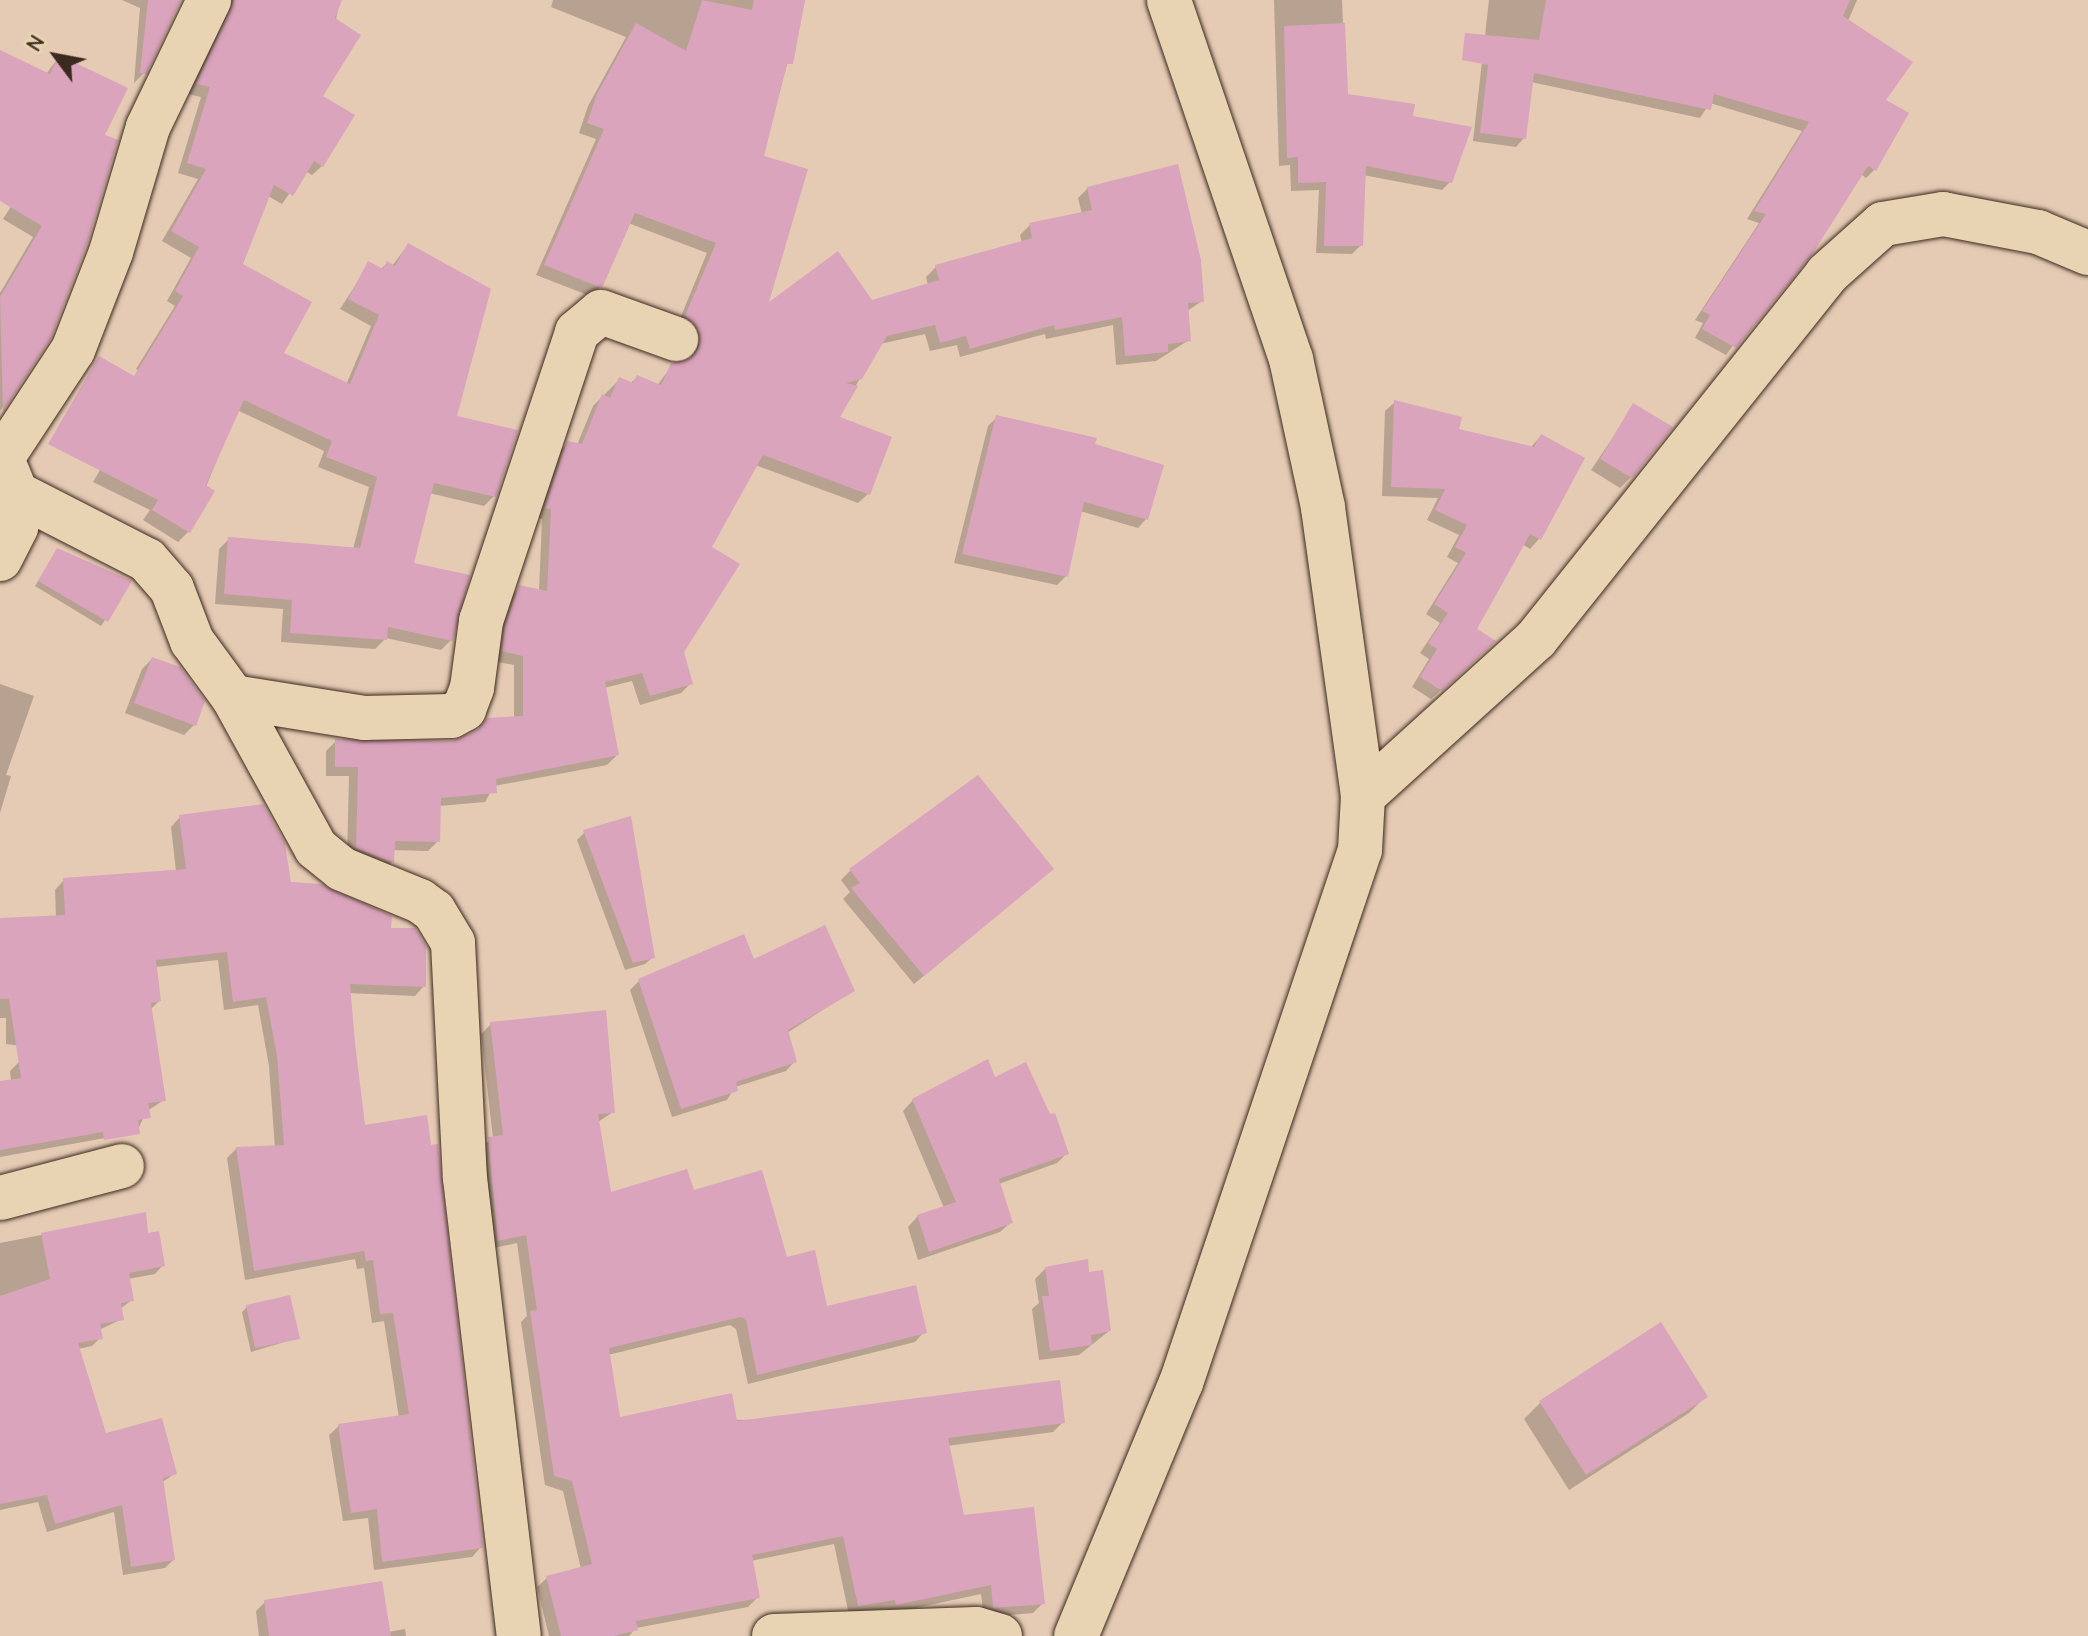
<!DOCTYPE html>
<html>
<head>
<meta charset="utf-8">
<style>
  body { margin:0 }
  #map { position:relative; width:2088px; height:1636px; overflow:hidden; background:#e5cab4; font-family:"Comic Neue",sans-serif }
  div>[style] { position:absolute }
  .shadow>* { inset:0; background:#0003 }
  .building>* { inset:0; background:#daa4bc }
  .roads { filter:drop-shadow(0 0 2px #3b2a1e) drop-shadow(0 0 2px #3b2a1e) }
  .street>* { height:44px; margin:-22px; padding:0 22px; transform-origin:22px; border-radius:22px; background:#e8d4b2 }
  .secondary>* { height:44px; margin:-22px; padding:0 22px; transform-origin:22px; border-radius:22px; background:#e8d4b2 }
  span { translate:-50% -50%; white-space:nowrap; text-align:center; line-height:1.15; -webkit-text-stroke:6px #e8d4b2; paint-order:stroke }
  .north { position:absolute; left:16px; top:16px; width:80px; height:80px; -webkit-text-stroke:6px #e8d4b2; paint-order:stroke; rotate:302deg; font-size:22px; font-weight:700; line-height:32px; text-align:center; color:#3b2a1e }
  .north::after { content:''; display:block; margin:auto; width:28px; height:36px; background:#3b2a1e; clip-path:polygon(50% 0,100% 100%,50% 72%,0 100%) }
</style>
</head>
<body>
<div id="map">
  <div class="shadow">
    <i style="clip-path:polygon(122px 0,179px 0,144px 73px,134px 83px,140px 8px)"></i>
    <i style="clip-path:polygon(219px 0,340px 0,320px 96px,322px 166px,312px 175px,305px 171px,282px 204px,268px 196px,241px 265px,281px 354px,346px 385px,371px 326px,340px 309px,369px 264px,380px 270px,387px 263px,392px 266px,408px 245px,455px 418px,494px 496px,484px 506px,429px 493px,412px 564px,451px 640px,441px 650px,386px 638px,375px 649px,281px 642px,283px 609px,215px 604px,219px 549px,229px 539px,353px 549px,369px 487px,318px 467px,324px 451px,237px 410px,188px 532px,178px 542px,143px 520px,150px 510px,93px 482px,153px 380px,136px 369px,175px 306px,167px 301px,191px 258px,162px 241px,198px 179px,178px 173px,201px 97px,188px 94px)"></i>
    <i style="clip-path:polygon(553px 0,805px 0,761px 158px,765px 308px,871px 302px,928px 285px,926px 277px,936px 267px,1022px 243px,1020px 235px,1030px 225px,1082px 214px,1078px 198px,1088px 188px,1202px 301px,1187px 311px,1189px 340px,1156px 361px,1116px 365px,1113px 325px,1046px 339px,1045px 334px,960px 357px,957px 345px,930px 351px,925px 334px,880px 344px,837px 418px,868px 494px,858px 503px,755px 465px,710px 547px,682px 651px,691px 683px,681px 693px,640px 705px,632px 681px,604px 688px,617px 755px,607px 765px,494px 786px,485px 802px,439px 806px,438px 841px,428px 851px,392px 850px,392px 862px,382px 872px,347px 858px,349px 776px,326px 776px,326px 751px,336px 741px,452px 743px,514px 719px,514px 665px,493px 661px,510px 597px,520px 587px,539px 591px,542px 519px,536px 517px,558px 453px,568px 443px,577px 445px,593px 406px,619px 380px,630px 384px,637px 377px,657px 386px,672px 365px,691px 358px,686px 333px,677px 326px,707px 253px,628px 223px,600px 287px,590px 296px,536px 275px,596px 139px,579px 133px,588px 106px,626px 37px,551px 7px)"></i>
    <i style="clip-path:polygon(1274px 0,1342px 0,1346px 96px,1411px 117px,1451px 181px,1442px 190px,1363px 175px,1361px 245px,1352px 254px,1316px 253px,1319px 190px,1291px 191px,1290px 165px,1279px 166px)"></i>
    <i style="clip-path:polygon(1489px 0,1857px 0,1848px 21px,1884px 101px,1875px 169px,1866px 178px,1861px 174px,1726px 355px,1695px 338px,1703px 323px,1695px 320px,1759px 223px,1747px 219px,1802px 131px,1710px 103px,1700px 118px,1531px 82px,1524px 138px,1516px 147px,1473px 141px)"></i>
    <i style="clip-path:polygon(0 52px,46px 74px,59px 57px,102px 136px,49px 338px,0 411px,0 293px,33px 237px,3px 219px,21px 191px,0 184px)"></i>
    <i style="clip-path:polygon(1395px 402px,1457px 430px,1530px 448px,1541px 436px,1582px 459px,1539px 539px,1530px 549px,1522px 544px,1474px 630px,1484px 651px,1431px 699px,1412px 687px,1429px 659px,1420px 653px,1440px 623px,1426px 614px,1458px 563px,1447px 557px,1459px 535px,1427px 520px,1438px 498px,1382px 496px,1385px 411px)"></i>
    <i style="clip-path:polygon(1634px 406px,1631px 477px,1620px 488px,1591px 470px)"></i>
    <i style="clip-path:polygon(997px 417px,1093px 446px,1146px 519px,1138px 528px,1080px 511px,1066px 576px,1057px 585px,954px 563px,988px 426px)"></i>
    <i style="clip-path:polygon(58px 550px,130px 582px,101px 626px,35px 586px)"></i>
    <i style="clip-path:polygon(152px 659px,194px 725px,184px 735px,125px 713px,142px 669px)"></i>
    <i style="clip-path:polygon(0 684px,34px 696px,6px 775px,11px 776px,0 813px)"></i>
    <i style="clip-path:polygon(180px 817px,290px 884px,389px 930px,424px 986px,415px 996px,348px 993px,363px 1127px,481px 1547px,472px 1557px,374px 1570px,368px 1518px,343px 1521px,329px 1435px,339px 1426px,399px 1418px,384px 1321px,372px 1323px,364px 1268px,357px 1269px,355px 1259px,245px 1280px,227px 1158px,236px 1149px,275px 1148px,269px 1066px,258px 1005px,224px 1010px,218px 960px,155px 967px,159px 1001px,150px 1010px,164px 1100px,147px 1111px,139px 1127px,127px 1134px,0 1157px,0 1083px,11px 1081px,10px 1071px,19px 1062px,64px 1051px,6px 1044px,6px 1018px,0 1018px,0 920px,56px 917px,55px 890px,64px 880px,176px 871px,171px 827px)"></i>
    <i style="clip-path:polygon(585px 832px,653px 957px,645px 964px,625px 970px,577px 840px)"></i>
    <i style="clip-path:polygon(851px 870px,1042px 878px,914px 984px,843px 899px,850px 892px,841px 880px)"></i>
    <i style="clip-path:polygon(752px 962px,852px 991px,787px 1033px,795px 1061px,786px 1071px,735px 1087px,727px 1100px,672px 1117px,630px 990px,639px 981px)"></i>
    <i style="clip-path:polygon(491px 1024px,613px 1112px,598px 1122px,609px 1194px,692px 1193px,786px 1259px,826px 1308px,924px 1332px,915px 1342px,748px 1384px,736px 1329px,730px 1325px,608px 1355px,619px 1419px,1063px 1422px,1053px 1432px,947px 1446px,962px 1518px,1043px 1603px,1033px 1613px,984px 1617px,981px 1594px,887px 1614px,886px 1609px,849px 1615px,834px 1544px,751px 1561px,758px 1597px,748px 1607px,636px 1628px,629px 1636px,549px 1636px,537px 1587px,547px 1578px,581px 1569px,563px 1491px,545px 1485px,521px 1322px,527px 1316px,517px 1243px,489px 1249px,479px 1148px,493px 1138px,481px 1034px)"></i>
    <i style="clip-path:polygon(913px 1100px,1067px 1153px,1057px 1163px,999px 1184px,1011px 1222px,1000px 1232px,918px 1260px,908px 1227px,918px 1216px,944px 1208px,903px 1111px)"></i>
    <i style="clip-path:polygon(144px 1215px,147px 1235px,163px 1265px,155px 1274px,128px 1279px,132px 1300px,120px 1309px,122px 1319px,99px 1330px,100px 1338px,92px 1346px,78px 1349px,105px 1436px,174px 1474px,161px 1483px,173px 1560px,165px 1568px,123px 1575px,114px 1512px,47px 1532px,38px 1502px,0 1510px,0 1243px)"></i>
    <i style="clip-path:polygon(1046px 1268px,1088px 1275px,1109px 1331px,1079px 1355px,1039px 1360px,1032px 1309px,1039px 1303px,1035px 1279px)"></i>
    <i style="clip-path:polygon(247px 1307px,298px 1338px,251px 1352px,242px 1312px)"></i>
    <i style="clip-path:polygon(1661px 1325px,1706px 1396px,1689px 1413px,1569px 1490px,1524px 1419px,1540px 1403px)"></i>
    <i style="clip-path:polygon(265px 1602px,388px 1632px,405px 1629px,406px 1636px,259px 1636px,256px 1611px)"></i>
  </div>
  <div class="building">
    <i style="clip-path:polygon(148px 0,181px 0,146px 74px,140px 73px)"></i>
    <i style="clip-path:polygon(234px 0,342px 0,335px 18px,361px 35px,323px 96px,355px 115px,323px 167px,314px 161px,293px 196px,274px 185px,243px 264px,312px 302px,284px 353px,350px 384px,379px 315px,348px 299px,368px 261px,383px 269px,387px 261px,395px 266px,408px 243px,491px 289px,457px 416px,518px 430px,496px 497px,434px 483px,414px 563px,470px 575px,453px 641px,388px 627px,387px 640px,290px 633px,292px 600px,224px 594px,228px 537px,360px 548px,377px 477px,326px 457px,332px 441px,244px 400px,206px 485px,215px 491px,190px 533px,152px 510px,158px 500px,48px 444px,99px 356px,134px 376px,183px 296px,175px 291px,199px 247px,171px 231px,206px 169px,187px 163px,210px 87px,196px 84px)"></i>
    <i style="clip-path:polygon(702px 0,752px 10px,754px 0,805px 0,793px 64px,787px 64px,764px 156px,808px 169px,769px 302px,838px 251px,872px 300px,939px 280px,935px 265px,1032px 238px,1029px 223px,1092px 210px,1087px 187px,1178px 164px,1201px 260px,1204px 302px,1188px 303px,1191px 341px,1168px 344px,1168px 352px,1125px 356px,1122px 317px,1055px 330px,1054px 325px,970px 349px,966px 336px,940px 343px,935px 325px,887px 336px,862px 379px,846px 383px,858px 386px,840px 417px,892px 437px,870px 495px,763px 455px,712px 547px,740px 564px,684px 652px,693px 684px,650px 696px,642px 673px,605px 682px,619px 755px,496px 779px,497px 793px,441px 798px,440px 842px,395px 841px,394px 863px,356px 848px,358px 767px,335px 767px,335px 739px,452px 741px,476px 731px,487px 718px,523px 716px,523px 656px,502px 651px,505px 627px,519px 585px,547px 591px,551px 509px,545px 508px,567px 441px,582px 444px,602px 394px,610px 398px,619px 377px,633px 383px,637px 375px,661px 385px,671px 363px,691px 359px,699px 348px,700px 334px,685px 316px,716px 243px,635px 213px,602px 288px,544px 265px,604px 129px,587px 123px,597px 94px,636px 23px,686px 51px)"></i>
    <i style="clip-path:polygon(1546px 0,1850px 0,1843px 16px,1913px 62px,1886px 100px,1909px 113px,1876px 171px,1868px 166px,1813px 253px,1736px 348px,1702px 329px,1710px 315px,1702px 311px,1766px 214px,1754px 211px,1809px 122px,1714px 94px,1711px 110px,1534px 73px,1526px 139px,1480px 133px,1488px 65px,1462px 60px,1465px 33px,1539px 40px)"></i>
    <i style="clip-path:polygon(1345px 23px,1348px 94px,1415px 104px,1413px 116px,1472px 127px,1452px 183px,1366px 166px,1363px 246px,1324px 246px,1326px 182px,1298px 183px,1298px 157px,1287px 158px,1284px 26px)"></i>
    <i style="clip-path:polygon(0 50px,50px 74px,59px 55px,128px 88px,105px 135px,118px 140px,87px 244px,51px 338px,3px 411px,0 297px,42px 226px,0 201px)"></i>
    <i style="clip-path:polygon(1394px 400px,1462px 417px,1459px 429px,1534px 447px,1541px 434px,1585px 458px,1541px 540px,1530px 534px,1477px 629px,1496px 641px,1442px 691px,1420px 677px,1437px 649px,1428px 643px,1448px 613px,1434px 604px,1466px 553px,1455px 547px,1467px 525px,1435px 510px,1445px 489px,1391px 487px)"></i>
    <i style="clip-path:polygon(1633px 403px,1673px 427px,1632px 478px,1600px 459px)"></i>
    <i style="clip-path:polygon(996px 415px,1097px 438px,1095px 444px,1164px 465px,1148px 520px,1084px 502px,1068px 577px,962px 554px)"></i>
    <i style="clip-path:polygon(57px 548px,132px 581px,108px 622px,38px 581px)"></i>
    <i style="clip-path:polygon(152px 657px,180px 667px,205px 701px,196px 726px,134px 703px)"></i>
    <i style="clip-path:polygon(978px 775px,1054px 869px,924px 976px,851px 888px,860px 883px,849px 869px)"></i>
    <i style="clip-path:polygon(263px 804px,285px 844px,291px 882px,320px 884px,392px 916px,391px 928px,415px 928px,426px 946px,426px 987px,350px 984px,355px 1043px,365px 1125px,427px 1115px,431px 1145px,438px 1144px,483px 1548px,382px 1562px,377px 1509px,351px 1513px,338px 1424px,409px 1414px,393px 1313px,380px 1314px,373px 1260px,366px 1261px,364px 1251px,254px 1271px,236px 1147px,284px 1145px,277px 1056px,266px 997px,233px 1002px,227px 952px,156px 960px,161px 1001px,151px 1003px,166px 1101px,148px 1103px,151px 1118px,138px 1120px,140px 1134px,104px 1140px,103px 1132px,0 1150px,0 1081px,21px 1078px,9px 999px,0 999px,0 918px,65px 915px,63px 878px,186px 869px,179px 815px)"></i>
    <i style="clip-path:polygon(631px 816px,655px 958px,633px 963px,583px 830px)"></i>
    <i style="clip-path:polygon(825px 925px,855px 991px,788px 1030px,797px 1062px,736px 1082px,738px 1091px,681px 1109px,638px 979px,744px 934px,754px 959px)"></i>
    <i style="clip-path:polygon(606px 1010px,615px 1113px,598px 1114px,611px 1192px,687px 1169px,694px 1190px,762px 1170px,787px 1257px,815px 1250px,827px 1306px,916px 1285px,927px 1333px,757px 1375px,746px 1320px,741px 1317px,609px 1348px,620px 1417px,732px 1393px,737px 1421px,1060px 1380px,1065px 1423px,948px 1438px,964px 1515px,1034px 1507px,1045px 1604px,993px 1608px,991px 1585px,896px 1605px,895px 1600px,858px 1606px,843px 1536px,752px 1555px,760px 1598px,636px 1621px,638px 1630px,614px 1636px,561px 1636px,546px 1576px,592px 1564px,572px 1481px,554px 1476px,530px 1311px,537px 1310px,526px 1235px,498px 1241px,488px 1137px,503px 1135px,490px 1022px)"></i>
    <i style="clip-path:polygon(988px 1059px,995px 1077px,1026px 1062px,1050px 1114px,1055px 1113px,1069px 1154px,999px 1179px,1013px 1223px,929px 1252px,917px 1215px,956px 1202px,912px 1099px)"></i>
    <i style="clip-path:polygon(146px 1212px,148px 1233px,159px 1231px,165px 1266px,129px 1273px,134px 1301px,121px 1303px,124px 1320px,100px 1324px,103px 1339px,78px 1343px,106px 1433px,162px 1418px,177px 1474px,163px 1478px,175px 1560px,131px 1567px,122px 1505px,55px 1524px,47px 1495px,0 1504px,0 1296px,50px 1279px,41px 1233px)"></i>
    <i style="clip-path:polygon(1088px 1259px,1089px 1272px,1103px 1270px,1111px 1331px,1091px 1335px,1092px 1345px,1050px 1351px,1042px 1296px,1049px 1296px,1045px 1267px)"></i>
    <i style="clip-path:polygon(290px 1295px,300px 1339px,255px 1348px,246px 1305px)"></i>
    <i style="clip-path:polygon(1661px 1322px,1708px 1397px,1586px 1475px,1539px 1401px)"></i>
    <i style="clip-path:polygon(382px 1581px,391px 1636px,269px 1636px,264px 1600px)"></i>
  </div>
  <div class="roads">
    <div class="street">
      <i style="left:2px;top:458px;width:129px;rotate:-56.7deg"></i>
      <i style="left:73px;top:350px;width:105px;rotate:-68.8deg"></i>
      <i style="left:111px;top:252px;width:130px;rotate:-73.5deg"></i>
      <i style="left:148px;top:127px;width:141px;rotate:-64.3deg"></i>
      <i style="left:16px;top:493px;width:147px;rotate:27.1deg"></i>
      <i style="left:147px;top:560px;width:38px;rotate:49deg"></i>
      <i style="left:172px;top:589px;width:56px;rotate:69deg"></i>
      <i style="left:192px;top:641px;width:69px;rotate:53.8deg"></i>
      <i style="left:233px;top:697px;width:172px;rotate:61.2deg"></i>
      <i style="left:316px;top:848px;width:33px;rotate:39deg"></i>
      <i style="left:342px;top:869px;width:84px;rotate:22.3deg"></i>
      <i style="left:420px;top:901px;width:17px;rotate:36deg"></i>
      <i style="left:434px;top:911px;width:37px;rotate:59deg"></i>
      <i style="left:453px;top:943px;width:235px;rotate:87.1deg"></i>
      <i style="left:465px;top:1178px;width:461px;rotate:83.3deg"></i>
      <i style="left:0;top:559px;width:36px;rotate:-63deg"></i>
      <i style="left:16px;top:527px;width:34px;rotate:-90deg"></i>
      <i style="left:16px;top:493px;width:24px;rotate:-112deg"></i>
      <i style="left:233px;top:697px;width:133px;rotate:9.1deg"></i>
      <i style="left:364px;top:718px;width:87px;rotate:-1.3deg"></i>
      <i style="left:451px;top:716px;width:15px;rotate:-28deg"></i>
      <i style="left:464px;top:709px;width:22px;rotate:-69deg"></i>
      <i style="left:472px;top:688px;width:68px;rotate:-82.3deg"></i>
      <i style="left:481px;top:621px;width:305px;rotate:-71.6deg"></i>
      <i style="left:577px;top:332px;width:31px;rotate:-40deg"></i>
      <i style="left:601px;top:312px;width:80px;rotate:19.8deg"></i>
      <i style="left:1363px;top:796px;width:234px;rotate:-42.2deg"></i>
      <i style="left:1536px;top:639px;width:467px;rotate:-51.4deg"></i>
      <i style="left:1827px;top:274px;width:75px;rotate:-41.8deg"></i>
      <i style="left:1883px;top:224px;width:61px;rotate:-9.5deg"></i>
      <i style="left:1943px;top:214px;width:97px;rotate:10.7deg"></i>
      <i style="left:2038px;top:232px;width:54px;rotate:22.8deg"></i>
      <i style="left:0;top:1198px;width:126px;rotate:-14.7deg"></i>
      <i style="left:774px;top:1636px;width:202px;rotate:-2deg"></i>
      <i style="left:976px;top:1629px;width:25px;rotate:16deg"></i>
    </div>
    <div class="secondary">
      <i style="left:1076px;top:1636px;width:274px;rotate:-67.5deg"></i>
      <i style="left:1181px;top:1383px;width:562px;rotate:-71.44deg"></i>
      <i style="left:1360px;top:850px;width:54px;rotate:-86.8deg"></i>
      <i style="left:1363px;top:796px;width:292px;rotate:-97.9deg"></i>
      <i style="left:1323px;top:507px;width:151px;rotate:-102.2deg"></i>
      <i style="left:1291px;top:359px;width:379px;rotate:-108.8deg"></i>
    </div>
  </div>
  <div class="north">N</div>
</div>
</body>
</html>
